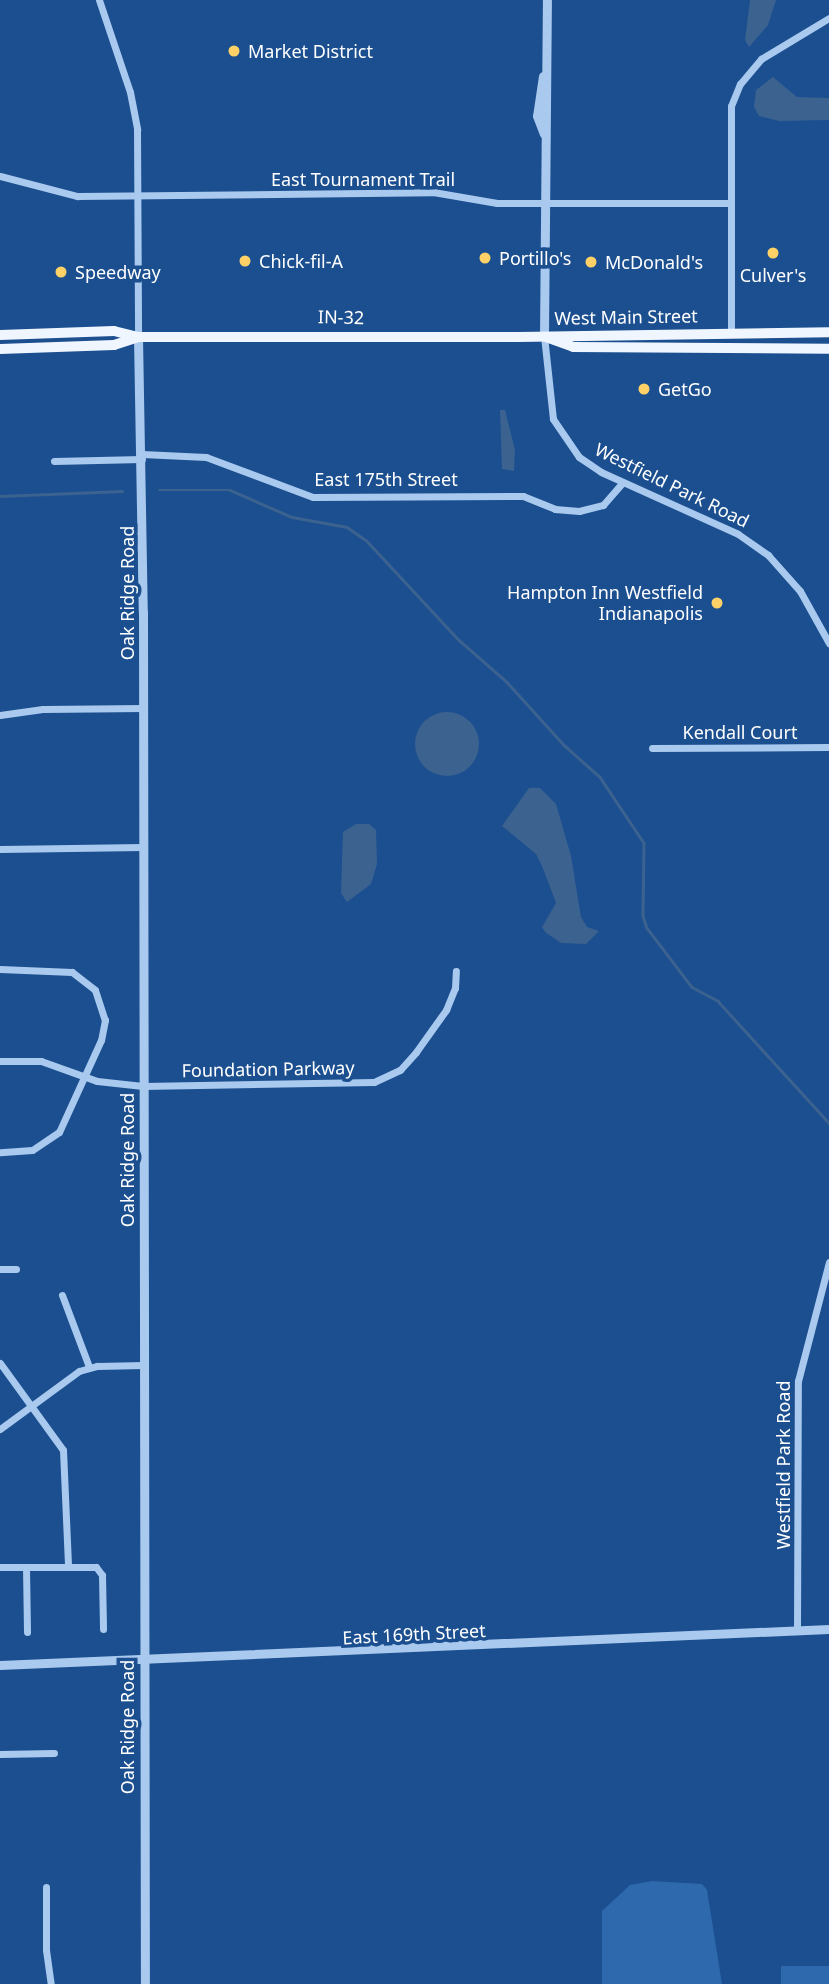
<!DOCTYPE html>
<html>
<head>
<meta charset="utf-8">
<style>
  body { margin:0 }
  #map { position:relative; width:829px; height:1984px; overflow:hidden; background:#1b4f8f; font-family:"Noto Sans",sans-serif }
  div>[style] { position:absolute }
  .green>* { inset:0; background:#2e69ad }
  .water>* { inset:0; background:#3c6290 }
  .round { border-radius:50% }
  .stream>* { height:2.5px; margin:-1.25px; padding:0 1.25px; transform-origin:1.25px; border-radius:1.25px; background:#3c6290 }
  .minor>* { height:7px; margin:-3.5px; padding:0 3.5px; transform-origin:3.5px; border-radius:3.5px; background:#a9c9ee }
  .tertiary>* { height:9px; margin:-4.5px; padding:0 4.5px; transform-origin:4.5px; border-radius:4.5px; background:#a9c9ee }
  .primary>* { height:10px; margin:-5px; padding:0 5px; transform-origin:5px; border-radius:5px; background:#f0f6ff }
  .dots>* { width:19px; height:19px; translate:-50% -50%; box-sizing:border-box; border:4px solid #1b4f8f; border-radius:50% }
  span { translate:-50% -50%; white-space:nowrap; text-align:center; line-height:1.15; -webkit-text-stroke:7px #1b4f8f; paint-order:stroke }
  .poi-label { font-size:18px; color:#fff }
  .left { translate:0 -50%; text-align:left }
  .right { translate:-100% -50%; text-align:right }
  .street-label { font-size:18px; color:#fff }
</style>
</head>
<body>
<div id="map">
  <div class="green">
    <i style="clip-path:polygon(652px 1881px,702px 1884px,707px 1890px,722px 1984px,602px 1984px,602px 1911px,630px 1885px)"></i>
    <i style="clip-path:polygon(781px 1966px,829px 1966px,829px 1984px,781px 1984px)"></i>
  </div>
  <div class="water">
    <i style="clip-path:polygon(750px 0,776px 0,768px 25px,749px 47px,745px 40px)"></i>
    <i style="clip-path:polygon(773px 77px,797px 97px,829px 98px,829px 120px,779px 121px,759px 116px,754px 107px,756px 90px)"></i>
    <i style="clip-path:polygon(500px 410px,505px 410px,515px 450px,514px 471px,502px 469px)"></i>
    <i class="round" style="left:415px;top:712px;width:64px;height:64px"></i>
    <i style="clip-path:polygon(529px 788px,540px 788px,556px 804px,571px 856px,581px 917px,587px 927px,599px 931px,586px 944px,561px 943px,545px 932px,542px 927px,556px 903px,542px 866px,536px 854px,502px 826px)"></i>
    <i style="clip-path:polygon(356px 824px,369px 824px,376px 830px,377px 864px,371px 884px,347px 902px,341px 893px,343px 832px)"></i>
  </div>
  <div class="stream">
    <i style="left:159px;top:490px;width:71px"></i>
    <i style="left:230px;top:490px;width:68px;rotate:23.5deg"></i>
    <i style="left:292px;top:517px;width:56px;rotate:10.3deg"></i>
    <i style="left:347px;top:527px;width:24px;rotate:35deg"></i>
    <i style="left:367px;top:541px;width:135px;rotate:47.1deg"></i>
    <i style="left:459px;top:640px;width:62px;rotate:41.1deg"></i>
    <i style="left:506px;top:681px;width:86px;rotate:47.8deg"></i>
    <i style="left:564px;top:745px;width:48px;rotate:41.6deg"></i>
    <i style="left:600px;top:777px;width:79px;rotate:56.3deg"></i>
    <i style="left:644px;top:843px;width:73px;rotate:90.8deg"></i>
    <i style="left:643px;top:916px;width:13px;rotate:72deg"></i>
    <i style="left:647px;top:928px;width:74px;rotate:52.7deg"></i>
    <i style="left:692px;top:987px;width:30px;rotate:28deg"></i>
    <i style="left:718px;top:1001px;width:165px;rotate:47.7deg"></i>
    <i style="left:0;top:496px;width:122px;rotate:-2.3deg"></i>
  </div>
  <div class="minor">
    <i style="left:99px;top:0;width:97px;rotate:71.4deg"></i>
    <i style="left:130px;top:92px;width:38px;rotate:79deg"></i>
    <i style="left:137px;top:129px;width:208px;rotate:89.7deg"></i>
    <i style="left:0;top:176px;width:80px;rotate:14.6deg"></i>
    <i style="left:77px;top:196px;width:356px;rotate:-0.6deg"></i>
    <i style="left:433px;top:192px;width:65px;rotate:9.8deg"></i>
    <i style="left:497px;top:203px;width:231px"></i>
    <i style="left:731px;top:333px;width:227px;rotate:-90deg"></i>
    <i style="left:731px;top:106px;width:24px;rotate:-68deg"></i>
    <i style="left:740px;top:84px;width:33px;rotate:-50deg"></i>
    <i style="left:761px;top:59px;width:79px;rotate:-31.1deg"></i>
    <i style="left:544px;top:336px;width:83px;rotate:83.8deg"></i>
    <i style="left:553px;top:419px;width:46px;rotate:55.6deg"></i>
    <i style="left:579px;top:457px;width:27px;rotate:34deg"></i>
    <i style="left:601px;top:472px;width:150px;rotate:24.3deg"></i>
    <i style="left:738px;top:534px;width:37px;rotate:35deg"></i>
    <i style="left:768px;top:555px;width:48px;rotate:48.4deg"></i>
    <i style="left:800px;top:591px;width:60px;rotate:60.9deg"></i>
    <i style="left:142px;top:454px;width:64px;rotate:2.7deg"></i>
    <i style="left:206px;top:457px;width:114px;rotate:20.5deg"></i>
    <i style="left:313px;top:497px;width:210px;rotate:-0.3deg"></i>
    <i style="left:523px;top:496px;width:35px;rotate:22deg"></i>
    <i style="left:555px;top:509px;width:24px;rotate:5deg"></i>
    <i style="left:579px;top:511px;width:25px;rotate:-14deg"></i>
    <i style="left:603px;top:505px;width:30px;rotate:-49deg"></i>
    <i style="left:54px;top:461px;width:88px;rotate:-1.3deg"></i>
    <i style="left:0;top:715px;width:43px;rotate:-7.9deg"></i>
    <i style="left:43px;top:709px;width:100px;rotate:-0.6deg"></i>
    <i style="left:652px;top:748px;width:177px;rotate:-0.3deg"></i>
    <i style="left:0;top:849px;width:143px;rotate:-0.8deg"></i>
    <i style="left:0;top:969px;width:72px;rotate:2.4deg"></i>
    <i style="left:72px;top:972px;width:29px;rotate:38deg"></i>
    <i style="left:95px;top:990px;width:32px;rotate:72deg"></i>
    <i style="left:105px;top:1020px;width:20px;rotate:101deg"></i>
    <i style="left:101px;top:1040px;width:101px;rotate:114.5deg"></i>
    <i style="left:59px;top:1132px;width:32px;rotate:146deg"></i>
    <i style="left:32px;top:1150px;width:32px;rotate:176deg"></i>
    <i style="left:0;top:1061px;width:41px"></i>
    <i style="left:41px;top:1061px;width:59px;rotate:19.7deg"></i>
    <i style="left:97px;top:1081px;width:46px;rotate:6.2deg"></i>
    <i style="left:143px;top:1086px;width:231px;rotate:-1deg"></i>
    <i style="left:374px;top:1082px;width:29px;rotate:-25deg"></i>
    <i style="left:400px;top:1070px;width:24px;rotate:-48deg"></i>
    <i style="left:416px;top:1052px;width:52px;rotate:-54.5deg"></i>
    <i style="left:446px;top:1010px;width:24px;rotate:-68deg"></i>
    <i style="left:455px;top:988px;width:17px;rotate:-87deg"></i>
    <i style="left:0;top:1269px;width:16px"></i>
    <i style="left:62px;top:1295px;width:77px;rotate:69.4deg"></i>
    <i style="left:0;top:1363px;width:107px;rotate:54.1deg"></i>
    <i style="left:63px;top:1450px;width:116px;rotate:87.5deg"></i>
    <i style="left:0;top:1429px;width:98px;rotate:-36.3deg"></i>
    <i style="left:79px;top:1371px;width:19px;rotate:-16deg"></i>
    <i style="left:97px;top:1366px;width:47px;rotate:-1.2deg"></i>
    <i style="left:0;top:1567px;width:96px"></i>
    <i style="left:96px;top:1567px;width:10px;rotate:53deg"></i>
    <i style="left:102px;top:1575px;width:54px;rotate:88.9deg"></i>
    <i style="left:26px;top:1567px;width:65px;rotate:89.1deg"></i>
    <i style="left:797px;top:1631px;width:250px;rotate:-89.8deg"></i>
    <i style="left:798px;top:1381px;width:123px;rotate:-75.4deg"></i>
    <i style="left:0;top:1754px;width:54px;rotate:-1.1deg"></i>
    <i style="left:46px;top:1887px;width:63px;rotate:90deg"></i>
    <i style="left:46px;top:1950px;width:34px;rotate:82deg"></i>
  </div>
  <div class="tertiary">
    <i style="left:543px;top:76px;width:40px;rotate:98.5deg"></i>
    <i style="left:537px;top:116px;width:19px;rotate:69deg"></i>
    <i style="left:544px;top:336px;width:336px;rotate:-89.5deg"></i>
    <i style="left:138px;top:337px;width:275px;rotate:89deg"></i>
    <i style="left:143px;top:612px;width:1372px;rotate:89.92deg"></i>
    <i style="left:0;top:1665px;width:830px;rotate:-2.49deg"></i>
  </div>
  <div class="primary">
    <i style="left:0;top:335px;width:114px;rotate:-2deg"></i>
    <i style="left:114px;top:331px;width:25px;rotate:14deg"></i>
    <i style="left:138px;top:337px;width:381px"></i>
    <i style="left:519px;top:337px;width:310px;rotate:-0.9deg"></i>
    <i style="left:546px;top:337px;width:29px;rotate:20deg"></i>
    <i style="left:573px;top:347px;width:256px;rotate:0.4deg"></i>
    <i style="left:0;top:349px;width:114px;rotate:-2deg"></i>
    <i style="left:114px;top:345px;width:25px;rotate:-18deg"></i>
  </div>
  <div class="dots">
    <i style="left:234px;top:51px;background:#ffd166"></i>
    <i style="left:773px;top:253px;background:#ffd166"></i>
    <i style="left:485px;top:258px;background:#ffd166"></i>
    <i style="left:245px;top:261px;background:#ffd166"></i>
    <i style="left:591px;top:262px;background:#ffd166"></i>
    <i style="left:61px;top:272px;background:#ffd166"></i>
    <i style="left:644px;top:389px;background:#ffd166"></i>
    <i style="left:717px;top:603px;background:#ffd166"></i>
  </div>
  <div class="poi-label">
    <span class="left" style="left:248px;top:51px">Market District</span>
    <span class="left" style="left:499px;top:258px">Portillo's</span>
    <span class="left" style="left:259px;top:261px">Chick-fil-A</span>
    <span class="left" style="left:605px;top:262px">McDonald's</span>
    <span class="left" style="left:75px;top:272px">Speedway</span>
    <span style="left:773px;top:275px">Culver's</span>
    <span class="left" style="left:658px;top:389px">GetGo</span>
    <span class="right" style="left:703px;top:603px">Hampton Inn Westfield<br>Indianapolis</span>
  </div>
  <div class="street-label">
    <span style="left:363px;top:179px">East Tournament Trail</span>
    <span style="left:341px;top:317px;rotate:1deg">IN-32</span>
    <span style="left:626px;top:317px;rotate:-1deg">West Main Street</span>
    <span style="left:386px;top:479px">East 175th Street</span>
    <span style="left:672px;top:485px;rotate:26deg">Westfield Park Road</span>
    <span style="left:127px;top:593px;rotate:-90deg">Oak Ridge Road</span>
    <span style="left:740px;top:732px">Kendall Court</span>
    <span style="left:268px;top:1069px;rotate:-1deg">Foundation Parkway</span>
    <span style="left:127px;top:1160px;rotate:-90deg">Oak Ridge Road</span>
    <span style="left:783px;top:1465px;rotate:-90deg">Westfield Park Road</span>
    <span style="left:414px;top:1634px;rotate:-3deg">East 169th Street</span>
    <span style="left:127px;top:1727px;rotate:-90deg">Oak Ridge Road</span>
  </div>
</div>
</body>
</html>
